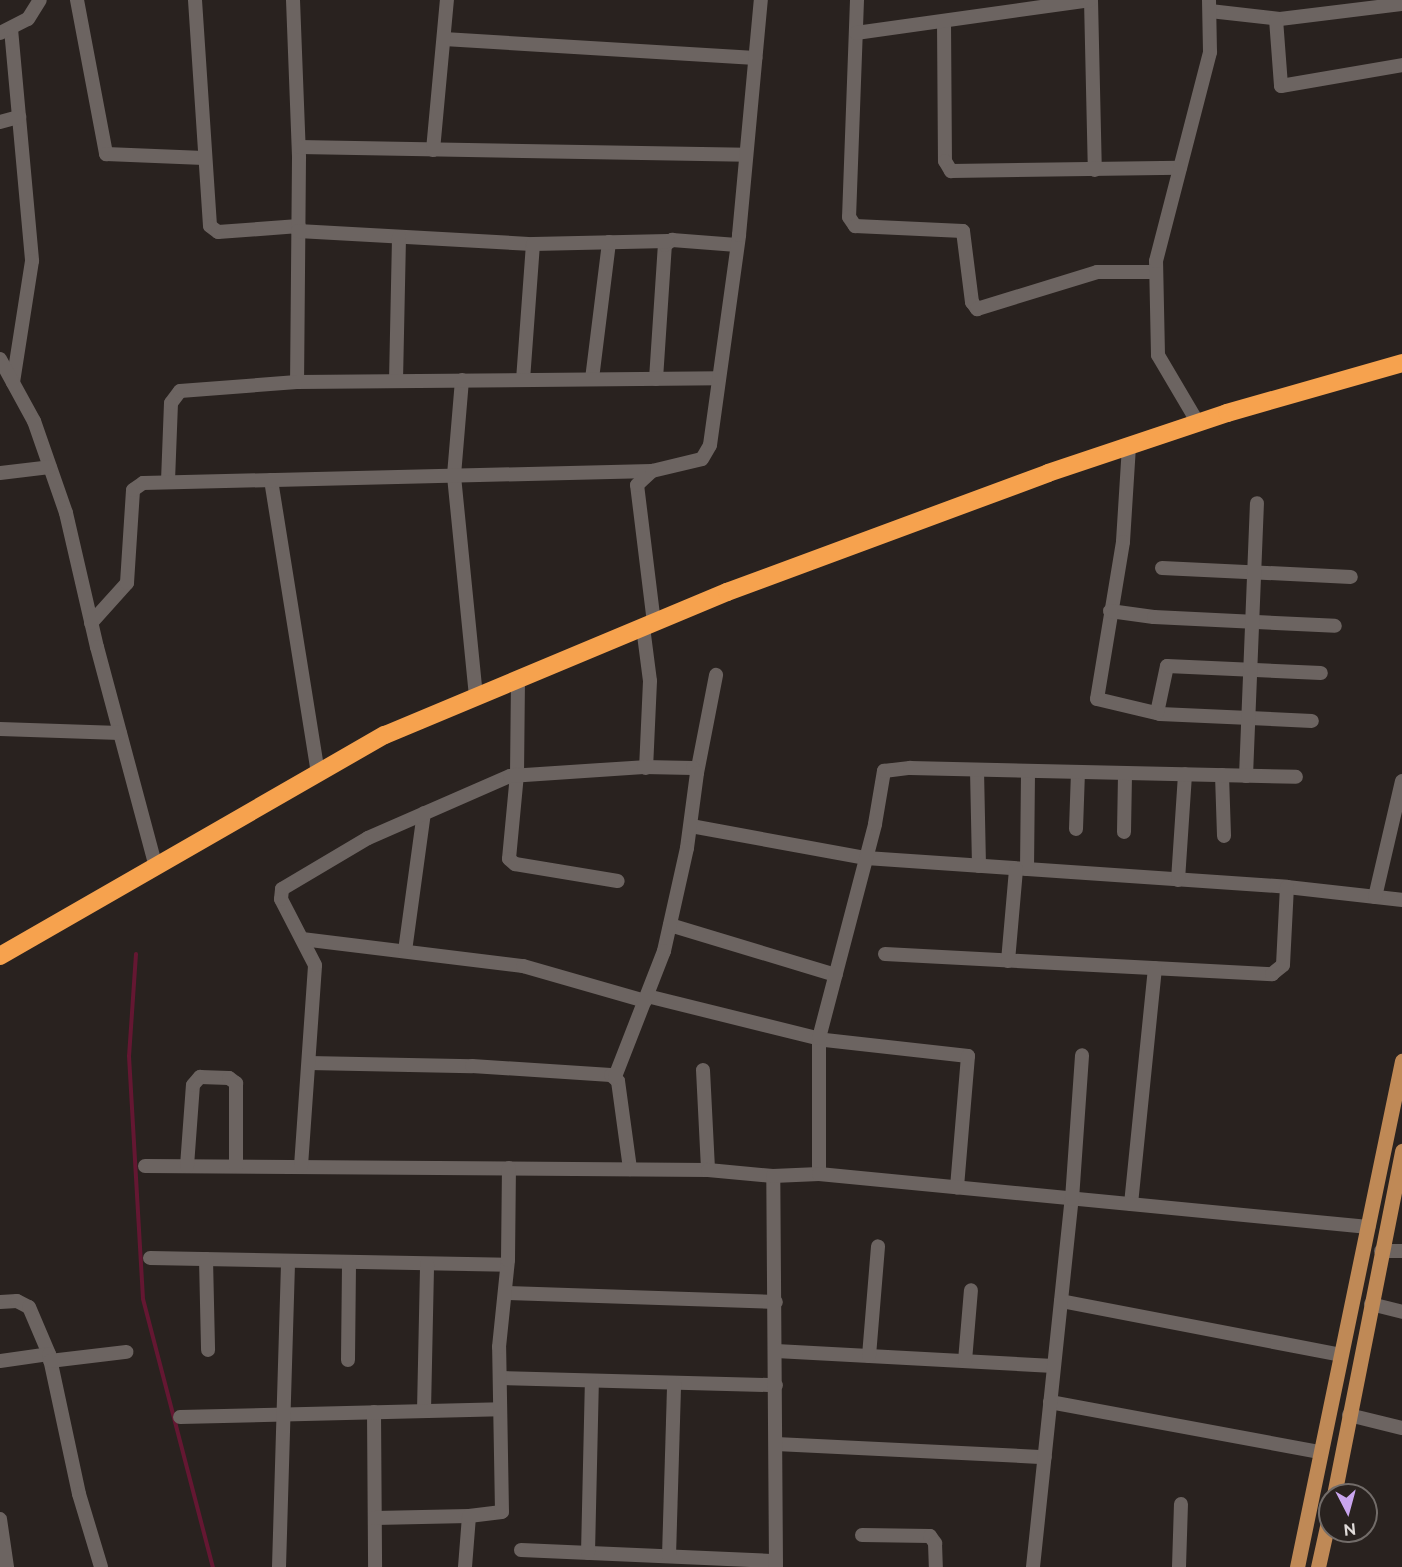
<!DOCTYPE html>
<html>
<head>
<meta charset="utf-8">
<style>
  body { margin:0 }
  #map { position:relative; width:1402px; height:1567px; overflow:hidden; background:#29221f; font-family:Raleway,sans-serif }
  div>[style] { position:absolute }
  .stream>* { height:4px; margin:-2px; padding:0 2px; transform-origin:2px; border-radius:2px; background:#641732 }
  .minor>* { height:14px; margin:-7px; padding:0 7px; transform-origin:7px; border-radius:7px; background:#6c6461 }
  .major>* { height:15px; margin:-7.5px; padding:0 7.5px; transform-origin:7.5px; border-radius:7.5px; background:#bf8956 }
  .highway>* { height:18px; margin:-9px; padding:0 9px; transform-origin:9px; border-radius:9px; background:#f6a24e }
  span { translate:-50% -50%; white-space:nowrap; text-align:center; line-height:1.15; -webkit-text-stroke:4.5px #29221f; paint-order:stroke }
  .north { position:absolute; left:1318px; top:1483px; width:60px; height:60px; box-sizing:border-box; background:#29221f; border:2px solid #726c69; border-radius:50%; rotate:174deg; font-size:16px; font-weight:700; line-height:24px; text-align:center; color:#e0dbd9 }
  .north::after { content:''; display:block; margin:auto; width:21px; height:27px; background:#c9a5ee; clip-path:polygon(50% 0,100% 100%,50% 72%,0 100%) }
</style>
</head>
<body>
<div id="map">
  <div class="stream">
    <i style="left:136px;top:954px;width:102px;rotate:93.9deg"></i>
    <i style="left:129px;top:1056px;width:243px;rotate:86.7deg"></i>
    <i style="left:143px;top:1299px;width:277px;rotate:75.4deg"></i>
  </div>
  <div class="minor">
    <i style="left:77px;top:0;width:157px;rotate:79.3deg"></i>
    <i style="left:106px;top:154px;width:98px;rotate:2.3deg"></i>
    <i style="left:195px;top:0;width:226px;rotate:86.2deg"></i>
    <i style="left:210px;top:226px;width:10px;rotate:37deg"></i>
    <i style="left:218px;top:232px;width:81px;rotate:-4.2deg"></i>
    <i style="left:293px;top:0;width:158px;rotate:87.8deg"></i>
    <i style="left:299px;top:158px;width:224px;rotate:90.5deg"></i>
    <i style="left:857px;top:0;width:217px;rotate:92.1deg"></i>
    <i style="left:849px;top:217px;width:11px;rotate:56deg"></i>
    <i style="left:855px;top:226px;width:108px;rotate:2.7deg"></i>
    <i style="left:963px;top:231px;width:72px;rotate:82.8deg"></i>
    <i style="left:972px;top:302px;width:9px;rotate:54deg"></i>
    <i style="left:977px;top:309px;width:126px;rotate:-17.1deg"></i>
    <i style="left:1097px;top:272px;width:59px"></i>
    <i style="left:1091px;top:0;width:170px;rotate:88.7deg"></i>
    <i style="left:1210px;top:11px;width:70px;rotate:6.5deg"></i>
    <i style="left:1280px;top:19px;width:123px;rotate:-7deg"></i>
    <i style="left:1276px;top:19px;width:67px;rotate:85.7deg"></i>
    <i style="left:1281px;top:86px;width:123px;rotate:-9.8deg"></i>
    <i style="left:944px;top:22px;width:139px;rotate:89.6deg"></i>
    <i style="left:945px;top:161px;width:12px;rotate:59deg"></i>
    <i style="left:951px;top:171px;width:229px;rotate:-0.8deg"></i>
    <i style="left:11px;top:29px;width:233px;rotate:84.8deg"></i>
    <i style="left:32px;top:261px;width:123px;rotate:98.9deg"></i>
    <i style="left:0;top:33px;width:31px;rotate:-27deg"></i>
    <i style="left:28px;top:19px;width:22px;rotate:-58deg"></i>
    <i style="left:856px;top:33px;width:237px;rotate:-8deg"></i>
    <i style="left:444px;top:39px;width:312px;rotate:3.5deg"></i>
    <i style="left:0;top:122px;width:20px;rotate:-15deg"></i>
    <i style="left:299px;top:147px;width:447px;rotate:1deg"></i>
    <i style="left:433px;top:150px;width:151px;rotate:-84.7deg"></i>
    <i style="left:298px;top:231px;width:235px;rotate:3.2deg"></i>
    <i style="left:0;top:359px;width:71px;rotate:61.3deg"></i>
    <i style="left:34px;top:421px;width:97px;rotate:70.8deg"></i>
    <i style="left:66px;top:513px;width:138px;rotate:77deg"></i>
    <i style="left:97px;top:647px;width:228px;rotate:75deg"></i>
    <i style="left:592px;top:379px;width:138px;rotate:-82.9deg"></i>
    <i style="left:656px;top:379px;width:134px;rotate:-86.2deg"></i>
    <i style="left:665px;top:245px;width:9px;rotate:-36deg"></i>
    <i style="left:672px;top:240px;width:65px;rotate:4.4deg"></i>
    <i style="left:462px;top:380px;width:96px;rotate:94.8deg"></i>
    <i style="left:454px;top:476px;width:222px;rotate:84.3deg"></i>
    <i style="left:523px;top:380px;width:136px;rotate:-85.8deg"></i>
    <i style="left:533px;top:244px;width:135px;rotate:-1.3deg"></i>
    <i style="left:396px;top:381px;width:144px;rotate:-88.8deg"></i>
    <i style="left:1198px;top:423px;width:79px;rotate:-120.5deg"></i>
    <i style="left:1158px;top:355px;width:94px;rotate:-91.2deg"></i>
    <i style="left:1156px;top:261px;width:216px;rotate:-75.5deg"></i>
    <i style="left:1210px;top:52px;width:52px;rotate:-91.1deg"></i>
    <i style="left:1129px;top:446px;width:96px;rotate:93.6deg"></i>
    <i style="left:1123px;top:542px;width:159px;rotate:99.4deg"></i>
    <i style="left:1097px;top:699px;width:65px;rotate:13.4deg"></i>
    <i style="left:1160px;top:714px;width:152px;rotate:2.6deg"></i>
    <i style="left:0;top:473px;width:50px;rotate:-6.8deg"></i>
    <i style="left:271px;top:480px;width:296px;rotate:80.9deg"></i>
    <i style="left:168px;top:481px;width:78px;rotate:-87.8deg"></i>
    <i style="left:171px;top:403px;width:15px;rotate:-53deg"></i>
    <i style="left:180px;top:391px;width:117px;rotate:-4.4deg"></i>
    <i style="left:297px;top:382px;width:422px;rotate:-0.5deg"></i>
    <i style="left:1162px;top:568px;width:189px;rotate:2.7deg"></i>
    <i style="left:1110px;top:611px;width:44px;rotate:7.8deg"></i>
    <i style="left:1154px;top:617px;width:181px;rotate:2.8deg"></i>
    <i style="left:91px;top:623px;width:54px;rotate:-48deg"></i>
    <i style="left:127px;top:583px;width:93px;rotate:-86.3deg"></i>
    <i style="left:133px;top:490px;width:12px;rotate:-35deg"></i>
    <i style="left:143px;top:483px;width:509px;rotate:-1.35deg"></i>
    <i style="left:654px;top:623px;width:139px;rotate:-97deg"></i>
    <i style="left:637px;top:485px;width:21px;rotate:-43deg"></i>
    <i style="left:652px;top:471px;width:51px;rotate:-13.5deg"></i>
    <i style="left:702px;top:459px;width:16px;rotate:-60deg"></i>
    <i style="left:710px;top:445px;width:212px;rotate:-82.1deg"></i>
    <i style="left:739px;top:235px;width:236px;rotate:-84.7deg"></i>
    <i style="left:643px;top:627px;width:54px;rotate:82.6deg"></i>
    <i style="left:650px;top:681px;width:87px;rotate:92.6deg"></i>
    <i style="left:518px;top:679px;width:95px;rotate:90.6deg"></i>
    <i style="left:517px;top:774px;width:85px;rotate:95.4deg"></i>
    <i style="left:509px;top:859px;width:8px;rotate:40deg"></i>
    <i style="left:515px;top:864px;width:104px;rotate:9.4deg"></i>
    <i style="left:1157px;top:713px;width:48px;rotate:-78deg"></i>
    <i style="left:1167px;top:666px;width:154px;rotate:2.6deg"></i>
    <i style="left:0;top:729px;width:120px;rotate:1.9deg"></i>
    <i style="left:977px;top:770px;width:96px;rotate:88.8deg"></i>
    <i style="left:697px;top:773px;width:100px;rotate:-79deg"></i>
    <i style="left:1222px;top:775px;width:61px;rotate:88.1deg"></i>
    <i style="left:1246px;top:776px;width:273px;rotate:-87.7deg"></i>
    <i style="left:691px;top:826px;width:178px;rotate:10.4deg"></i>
    <i style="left:866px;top:858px;width:422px;rotate:3.9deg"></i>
    <i style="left:1287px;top:887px;width:116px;rotate:6.4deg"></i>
    <i style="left:1076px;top:829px;width:57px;rotate:-88deg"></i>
    <i style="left:1124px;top:832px;width:59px;rotate:-89deg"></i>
    <i style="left:1027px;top:869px;width:98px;rotate:-89.4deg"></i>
    <i style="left:1178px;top:880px;width:106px;rotate:-86.2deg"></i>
    <i style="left:1375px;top:897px;width:119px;rotate:-76.9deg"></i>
    <i style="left:670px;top:925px;width:173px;rotate:16.8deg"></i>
    <i style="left:302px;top:939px;width:223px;rotate:7deg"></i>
    <i style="left:523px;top:966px;width:127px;rotate:16deg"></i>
    <i style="left:405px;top:951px;width:139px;rotate:-82.2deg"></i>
    <i style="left:885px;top:954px;width:388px;rotate:3deg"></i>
    <i style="left:1272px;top:974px;width:14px;rotate:-39deg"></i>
    <i style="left:1283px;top:965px;width:78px;rotate:-87.1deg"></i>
    <i style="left:1008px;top:961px;width:92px;rotate:-85deg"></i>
    <i style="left:647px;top:996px;width:183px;rotate:13.9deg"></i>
    <i style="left:825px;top:1040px;width:144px;rotate:6.4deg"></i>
    <i style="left:968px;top:1056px;width:132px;rotate:94.8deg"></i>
    <i style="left:309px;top:1063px;width:163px;rotate:1.1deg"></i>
    <i style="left:472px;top:1066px;width:139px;rotate:3.7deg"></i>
    <i style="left:611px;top:1075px;width:9px;rotate:41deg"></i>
    <i style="left:618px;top:1081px;width:89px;rotate:82.2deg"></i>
    <i style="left:703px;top:1070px;width:100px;rotate:87.1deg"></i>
    <i style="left:145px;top:1166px;width:563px;rotate:0.41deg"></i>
    <i style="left:708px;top:1170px;width:65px;rotate:5.3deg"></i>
    <i style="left:187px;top:1166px;width:81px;rotate:-85.8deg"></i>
    <i style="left:193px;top:1085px;width:11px;rotate:-49deg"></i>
    <i style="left:200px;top:1077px;width:29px;rotate:2deg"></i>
    <i style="left:229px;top:1078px;width:9px;rotate:36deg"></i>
    <i style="left:236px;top:1083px;width:83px;rotate:90deg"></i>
    <i style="left:301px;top:1166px;width:201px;rotate:-86deg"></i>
    <i style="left:315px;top:965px;width:74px;rotate:-117.3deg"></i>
    <i style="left:281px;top:899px;width:10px;rotate:-84deg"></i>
    <i style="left:282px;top:889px;width:100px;rotate:-30.7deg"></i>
    <i style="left:368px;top:838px;width:155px;rotate:-23.6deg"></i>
    <i style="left:510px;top:776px;width:134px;rotate:-3.8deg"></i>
    <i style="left:644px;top:767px;width:49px;rotate:1.2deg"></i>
    <i style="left:693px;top:768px;width:6px;rotate:51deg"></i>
    <i style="left:697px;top:773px;width:76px;rotate:97.6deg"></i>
    <i style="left:687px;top:848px;width:106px;rotate:102.6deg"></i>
    <i style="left:664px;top:951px;width:135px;rotate:111.3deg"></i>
    <i style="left:819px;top:1174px;width:136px;rotate:-90deg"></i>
    <i style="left:819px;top:1038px;width:221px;rotate:-75.3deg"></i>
    <i style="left:875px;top:824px;width:54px;rotate:-80.4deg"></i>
    <i style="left:884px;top:771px;width:26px;rotate:-7deg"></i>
    <i style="left:910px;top:768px;width:386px;rotate:1.3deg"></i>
    <i style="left:1131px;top:1204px;width:237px;rotate:-84.2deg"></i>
    <i style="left:1381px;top:1251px;width:21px"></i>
    <i style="left:150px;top:1258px;width:357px;rotate:1.1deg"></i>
    <i style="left:206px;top:1259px;width:91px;rotate:88.7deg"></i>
    <i style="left:505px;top:1293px;width:271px;rotate:1.9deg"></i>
    <i style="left:1061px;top:1301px;width:285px;rotate:10.9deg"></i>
    <i style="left:0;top:1302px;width:17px;rotate:-3deg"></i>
    <i style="left:17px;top:1301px;width:13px;rotate:27deg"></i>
    <i style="left:29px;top:1307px;width:51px;rotate:66.9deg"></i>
    <i style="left:1371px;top:1304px;width:32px;rotate:14deg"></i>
    <i style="left:776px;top:1351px;width:278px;rotate:3.1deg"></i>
    <i style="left:869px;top:1356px;width:110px;rotate:-85.3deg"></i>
    <i style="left:348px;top:1360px;width:98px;rotate:-89.4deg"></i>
    <i style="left:0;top:1361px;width:49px;rotate:-8.1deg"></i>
    <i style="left:49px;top:1354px;width:143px;rotate:77.9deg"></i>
    <i style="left:79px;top:1494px;width:76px;rotate:73.2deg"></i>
    <i style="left:50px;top:1361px;width:77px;rotate:-6.8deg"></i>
    <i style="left:965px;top:1361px;width:71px;rotate:-85.2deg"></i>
    <i style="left:500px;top:1378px;width:276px;rotate:1.5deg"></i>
    <i style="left:1050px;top:1402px;width:276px;rotate:10.5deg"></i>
    <i style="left:424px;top:1411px;width:147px;rotate:-88.8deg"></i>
    <i style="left:374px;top:1412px;width:155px;rotate:89.6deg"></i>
    <i style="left:1349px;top:1415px;width:55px;rotate:13.8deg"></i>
    <i style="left:180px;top:1417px;width:320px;rotate:-1.4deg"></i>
    <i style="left:776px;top:1444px;width:269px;rotate:2.8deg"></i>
    <i style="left:375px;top:1518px;width:94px;rotate:-1.2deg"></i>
    <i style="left:0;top:1519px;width:49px;rotate:81.7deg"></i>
    <i style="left:862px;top:1535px;width:68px;rotate:0.8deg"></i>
    <i style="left:930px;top:1536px;width:9px;rotate:54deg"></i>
    <i style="left:935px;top:1543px;width:24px;rotate:88deg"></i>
    <i style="left:521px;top:1550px;width:255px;rotate:2.5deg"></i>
    <i style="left:588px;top:1553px;width:172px;rotate:-88.7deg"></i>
    <i style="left:669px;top:1556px;width:173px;rotate:-88.3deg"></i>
    <i style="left:279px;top:1567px;width:306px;rotate:-88.3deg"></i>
    <i style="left:465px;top:1567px;width:51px;rotate:-85.5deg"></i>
    <i style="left:469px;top:1516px;width:33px;rotate:-7deg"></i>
    <i style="left:502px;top:1512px;width:165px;rotate:-91deg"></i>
    <i style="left:499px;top:1347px;width:87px;rotate:-84.1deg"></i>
    <i style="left:508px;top:1260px;width:92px;rotate:-89.4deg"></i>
    <i style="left:776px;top:1567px;width:391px;rotate:-90.4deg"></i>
    <i style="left:773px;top:1176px;width:46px;rotate:-2.5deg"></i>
    <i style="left:819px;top:1174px;width:552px;rotate:5.51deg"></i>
    <i style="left:1033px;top:1567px;width:370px;rotate:-84deg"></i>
    <i style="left:1072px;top:1199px;width:144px;rotate:-86deg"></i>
    <i style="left:1179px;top:1567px;width:63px;rotate:-88.2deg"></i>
  </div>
  <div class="major">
    <i style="left:1334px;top:1495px;width:351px;rotate:-78.8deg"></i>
    <i style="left:1297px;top:1567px;width:517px;rotate:-78.28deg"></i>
    <i style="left:1318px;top:1567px;width:55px;rotate:-77.5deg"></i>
  </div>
  <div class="highway">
    <i style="left:0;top:956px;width:444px;rotate:-29.9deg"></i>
    <i style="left:385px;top:735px;width:371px;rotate:-22.7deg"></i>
    <i style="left:727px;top:592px;width:342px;rotate:-20.3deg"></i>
    <i style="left:1048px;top:473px;width:189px;rotate:-18.5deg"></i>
    <i style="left:1227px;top:413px;width:182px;rotate:-15.9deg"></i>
  </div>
  <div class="north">N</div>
</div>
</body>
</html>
